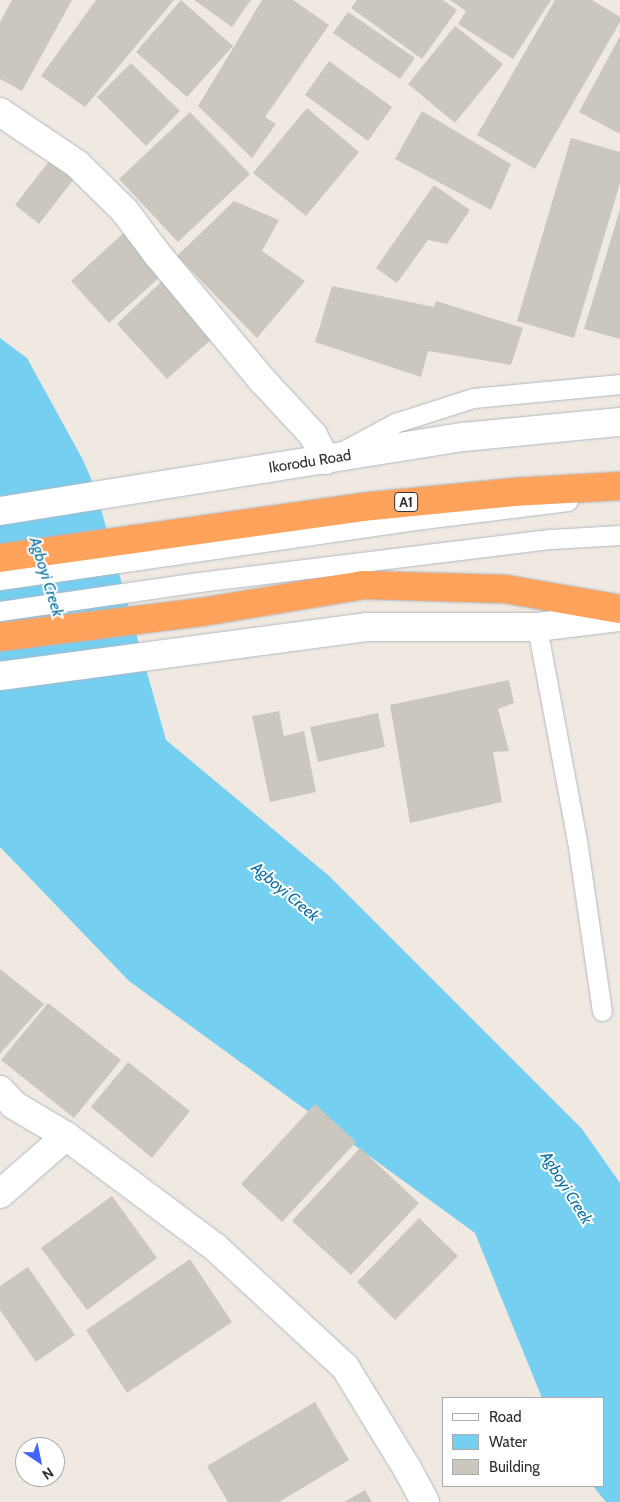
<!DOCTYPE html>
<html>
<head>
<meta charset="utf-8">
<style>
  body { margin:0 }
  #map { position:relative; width:620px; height:1502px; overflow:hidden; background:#efe9e1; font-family:Cabin,sans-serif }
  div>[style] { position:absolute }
  .water>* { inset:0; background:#75cff0 }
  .building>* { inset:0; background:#cbc7bf }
  .roads { filter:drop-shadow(0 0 1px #b4b7c1) drop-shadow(0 0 1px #b4b7c1) }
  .lane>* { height:19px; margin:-9.5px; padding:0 9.5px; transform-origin:9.5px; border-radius:9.5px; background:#fff }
  .street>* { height:28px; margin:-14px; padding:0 14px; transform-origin:14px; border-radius:14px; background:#fff }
  .secondary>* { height:28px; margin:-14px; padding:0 14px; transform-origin:14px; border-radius:14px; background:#fff }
  .highway>* { height:28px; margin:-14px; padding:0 14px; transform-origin:14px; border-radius:14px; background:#ffa35c }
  span { translate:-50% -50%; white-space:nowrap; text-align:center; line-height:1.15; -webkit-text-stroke:4px #fff; paint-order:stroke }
  .shield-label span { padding:1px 4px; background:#fff; border:1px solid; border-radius:4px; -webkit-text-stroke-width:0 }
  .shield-label { font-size:14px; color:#2e2e2e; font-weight:700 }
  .street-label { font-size:15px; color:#2e2e2e }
  .water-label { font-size:16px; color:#0d6fa3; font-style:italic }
  .legend { position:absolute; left:442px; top:1397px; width:162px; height:90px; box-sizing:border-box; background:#fff; border:1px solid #ababab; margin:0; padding:6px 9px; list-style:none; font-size:15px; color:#2e2e2e }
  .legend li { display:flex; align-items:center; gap:10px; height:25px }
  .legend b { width:25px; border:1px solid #ababab }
  .north { position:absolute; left:15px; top:1437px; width:50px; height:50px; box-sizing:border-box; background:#fff; border:1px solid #ababab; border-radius:50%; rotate:146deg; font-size:14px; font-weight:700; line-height:20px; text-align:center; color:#2e2e2e }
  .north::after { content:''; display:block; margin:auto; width:18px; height:22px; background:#4264fb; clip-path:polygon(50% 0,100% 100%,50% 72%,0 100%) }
</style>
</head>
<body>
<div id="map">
  <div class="water">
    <i style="clip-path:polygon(0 338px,27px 358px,83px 460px,95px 488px,166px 740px,328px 875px,582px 1129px,620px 1183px,620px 1502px,606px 1502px,593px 1486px,604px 1486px,604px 1398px,542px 1398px,475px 1233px,129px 981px,0 847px)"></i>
  </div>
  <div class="building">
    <i style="clip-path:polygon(12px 0,72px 0,22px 91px,0 79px,0 22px)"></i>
    <i style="clip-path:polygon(96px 0,174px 0,85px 107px,41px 76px)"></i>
    <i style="clip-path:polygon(181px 0,233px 46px,187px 97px,136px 52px)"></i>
    <i style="clip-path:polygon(194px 0,251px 0,232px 27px)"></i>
    <i style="clip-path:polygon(262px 0,293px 0,329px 25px,265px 117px,276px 124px,252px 158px,198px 106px)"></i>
    <i style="clip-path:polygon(357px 0,443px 0,457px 10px,422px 59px,351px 8px)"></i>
    <i style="clip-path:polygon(450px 0,551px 0,513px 59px,458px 24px,466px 11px)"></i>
    <i style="clip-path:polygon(555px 0,592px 0,620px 17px,620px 22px,535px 169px,477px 135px)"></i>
    <i style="clip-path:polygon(348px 12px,415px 58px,400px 79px,333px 33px)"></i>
    <i style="clip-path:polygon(455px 26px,503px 64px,455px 123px,408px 84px)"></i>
    <i style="clip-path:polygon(620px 36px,620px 134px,579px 112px)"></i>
    <i style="clip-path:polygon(329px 61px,392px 107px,368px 141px,305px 95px)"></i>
    <i style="clip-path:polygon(131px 63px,180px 111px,146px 146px,97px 97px)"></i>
    <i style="clip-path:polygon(307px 108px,359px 152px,306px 216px,253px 173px)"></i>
    <i style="clip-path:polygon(422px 111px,511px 164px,491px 210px,395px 159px)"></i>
    <i style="clip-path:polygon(190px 112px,250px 174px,178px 242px,119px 179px)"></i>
    <i style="clip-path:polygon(571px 138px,620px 152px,620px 183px,574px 338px,517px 321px)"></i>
    <i style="clip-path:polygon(53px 156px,77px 175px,39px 224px,15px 205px)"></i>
    <i style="clip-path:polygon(434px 185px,470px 210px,447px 244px,428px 240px,397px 283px,376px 268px)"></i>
    <i style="clip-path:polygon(234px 201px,279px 220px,262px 251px,305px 281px,257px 338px,177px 256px)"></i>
    <i style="clip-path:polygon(620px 209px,620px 339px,584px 329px)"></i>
    <i style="clip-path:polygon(129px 228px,134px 232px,127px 238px,162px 275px,109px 323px,71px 281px)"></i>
    <i style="clip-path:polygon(162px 281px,214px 337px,167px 379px,117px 324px)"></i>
    <i style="clip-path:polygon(332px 286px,434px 307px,436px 301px,523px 328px,511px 365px,428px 351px,421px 377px,315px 342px)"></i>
    <i style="clip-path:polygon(509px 680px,514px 703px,498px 709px,509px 751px,493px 752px,502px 802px,410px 823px,390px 705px)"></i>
    <i style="clip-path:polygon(279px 711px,284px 736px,304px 731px,316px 792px,270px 802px,252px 716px)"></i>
    <i style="clip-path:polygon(378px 713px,385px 747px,318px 762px,310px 727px)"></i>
    <i style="clip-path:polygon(0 969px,44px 1004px,0 1054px)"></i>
    <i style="clip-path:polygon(48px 1003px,121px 1060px,74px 1118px,1px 1060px)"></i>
    <i style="clip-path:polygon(128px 1062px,190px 1111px,152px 1158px,91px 1107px)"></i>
    <i style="clip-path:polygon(315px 1104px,356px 1142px,282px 1222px,241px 1184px)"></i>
    <i style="clip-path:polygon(360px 1148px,419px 1203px,351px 1275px,292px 1221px)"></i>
    <i style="clip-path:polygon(112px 1196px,157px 1258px,87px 1310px,41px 1248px)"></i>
    <i style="clip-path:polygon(419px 1218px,458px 1256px,395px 1320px,357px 1282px)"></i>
    <i style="clip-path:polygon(190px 1259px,232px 1322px,127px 1393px,86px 1330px)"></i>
    <i style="clip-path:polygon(28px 1267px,75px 1335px,36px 1362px,0 1310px,0 1286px)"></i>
    <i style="clip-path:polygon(315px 1402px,349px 1460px,279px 1502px,228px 1502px,207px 1466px)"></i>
    <i style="clip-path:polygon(365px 1490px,372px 1502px,344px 1502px)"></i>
  </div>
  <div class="roads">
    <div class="lane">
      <i style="left:343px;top:451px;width:59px;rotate:-28.3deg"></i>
      <i style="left:395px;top:423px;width:82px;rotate:-17.8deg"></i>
      <i style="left:473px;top:398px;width:148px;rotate:-5.4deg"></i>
      <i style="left:0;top:580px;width:411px;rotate:-8.2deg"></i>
      <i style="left:407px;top:521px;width:162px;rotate:-7.1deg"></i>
      <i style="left:0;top:611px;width:201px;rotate:-8.3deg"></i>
      <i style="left:199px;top:582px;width:355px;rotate:-7deg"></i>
      <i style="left:551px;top:539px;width:69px;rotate:-3.3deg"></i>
      <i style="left:537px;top:627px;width:217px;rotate:79.4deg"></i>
      <i style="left:577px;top:840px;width:173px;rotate:81.7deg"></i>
    </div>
    <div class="street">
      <i style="left:0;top:112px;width:93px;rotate:34deg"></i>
      <i style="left:77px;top:164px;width:66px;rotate:44.4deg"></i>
      <i style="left:124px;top:210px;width:55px;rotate:53.1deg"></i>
      <i style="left:157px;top:254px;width:165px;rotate:50.2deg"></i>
      <i style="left:263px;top:381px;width:74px;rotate:47.2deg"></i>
      <i style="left:313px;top:435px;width:28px;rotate:63deg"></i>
      <i style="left:0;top:1090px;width:21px;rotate:47deg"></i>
      <i style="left:14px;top:1105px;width:61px;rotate:30.8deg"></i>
      <i style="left:66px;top:1136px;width:187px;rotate:36.7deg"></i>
      <i style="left:216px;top:1248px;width:176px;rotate:42.7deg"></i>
      <i style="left:345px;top:1367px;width:119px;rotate:58.5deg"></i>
      <i style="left:407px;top:1468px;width:38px;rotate:62deg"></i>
      <i style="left:0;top:1194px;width:88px;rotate:-41.3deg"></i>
    </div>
    <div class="secondary">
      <i style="left:0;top:511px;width:469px;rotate:-9.1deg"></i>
      <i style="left:463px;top:437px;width:158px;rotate:-5.5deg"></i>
      <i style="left:0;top:676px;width:371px;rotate:-7.6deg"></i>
      <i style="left:368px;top:627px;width:169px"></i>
      <i style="left:537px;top:627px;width:84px;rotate:-6.9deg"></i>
    </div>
    <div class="highway">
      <i style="left:0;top:558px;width:366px;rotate:-8deg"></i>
      <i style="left:362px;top:507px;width:153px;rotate:-5.6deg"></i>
      <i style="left:514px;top:492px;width:106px;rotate:-3.2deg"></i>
      <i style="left:0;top:637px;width:204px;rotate:-7.1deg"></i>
      <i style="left:202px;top:612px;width:163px;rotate:-9.5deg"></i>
      <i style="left:363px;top:585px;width:142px;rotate:1.6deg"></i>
      <i style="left:505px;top:589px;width:117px;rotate:9.9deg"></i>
    </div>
  </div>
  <div class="shield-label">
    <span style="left:406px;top:502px">A1</span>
  </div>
  <div class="street-label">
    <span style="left:310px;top:462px;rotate:-9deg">Ikorodu Road</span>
  </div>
  <div class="water-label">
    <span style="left:46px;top:577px;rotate:73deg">Agboyi Creek</span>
    <span style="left:285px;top:892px;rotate:40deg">Agboyi Creek</span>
    <span style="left:566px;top:1188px;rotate:58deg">Agboyi Creek</span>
  </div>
  <ul class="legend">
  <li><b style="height:6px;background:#fff"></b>Road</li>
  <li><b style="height:14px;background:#75cff0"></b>Water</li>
  <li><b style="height:14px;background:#cbc7bf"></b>Building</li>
  </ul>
  <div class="north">N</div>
</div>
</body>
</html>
